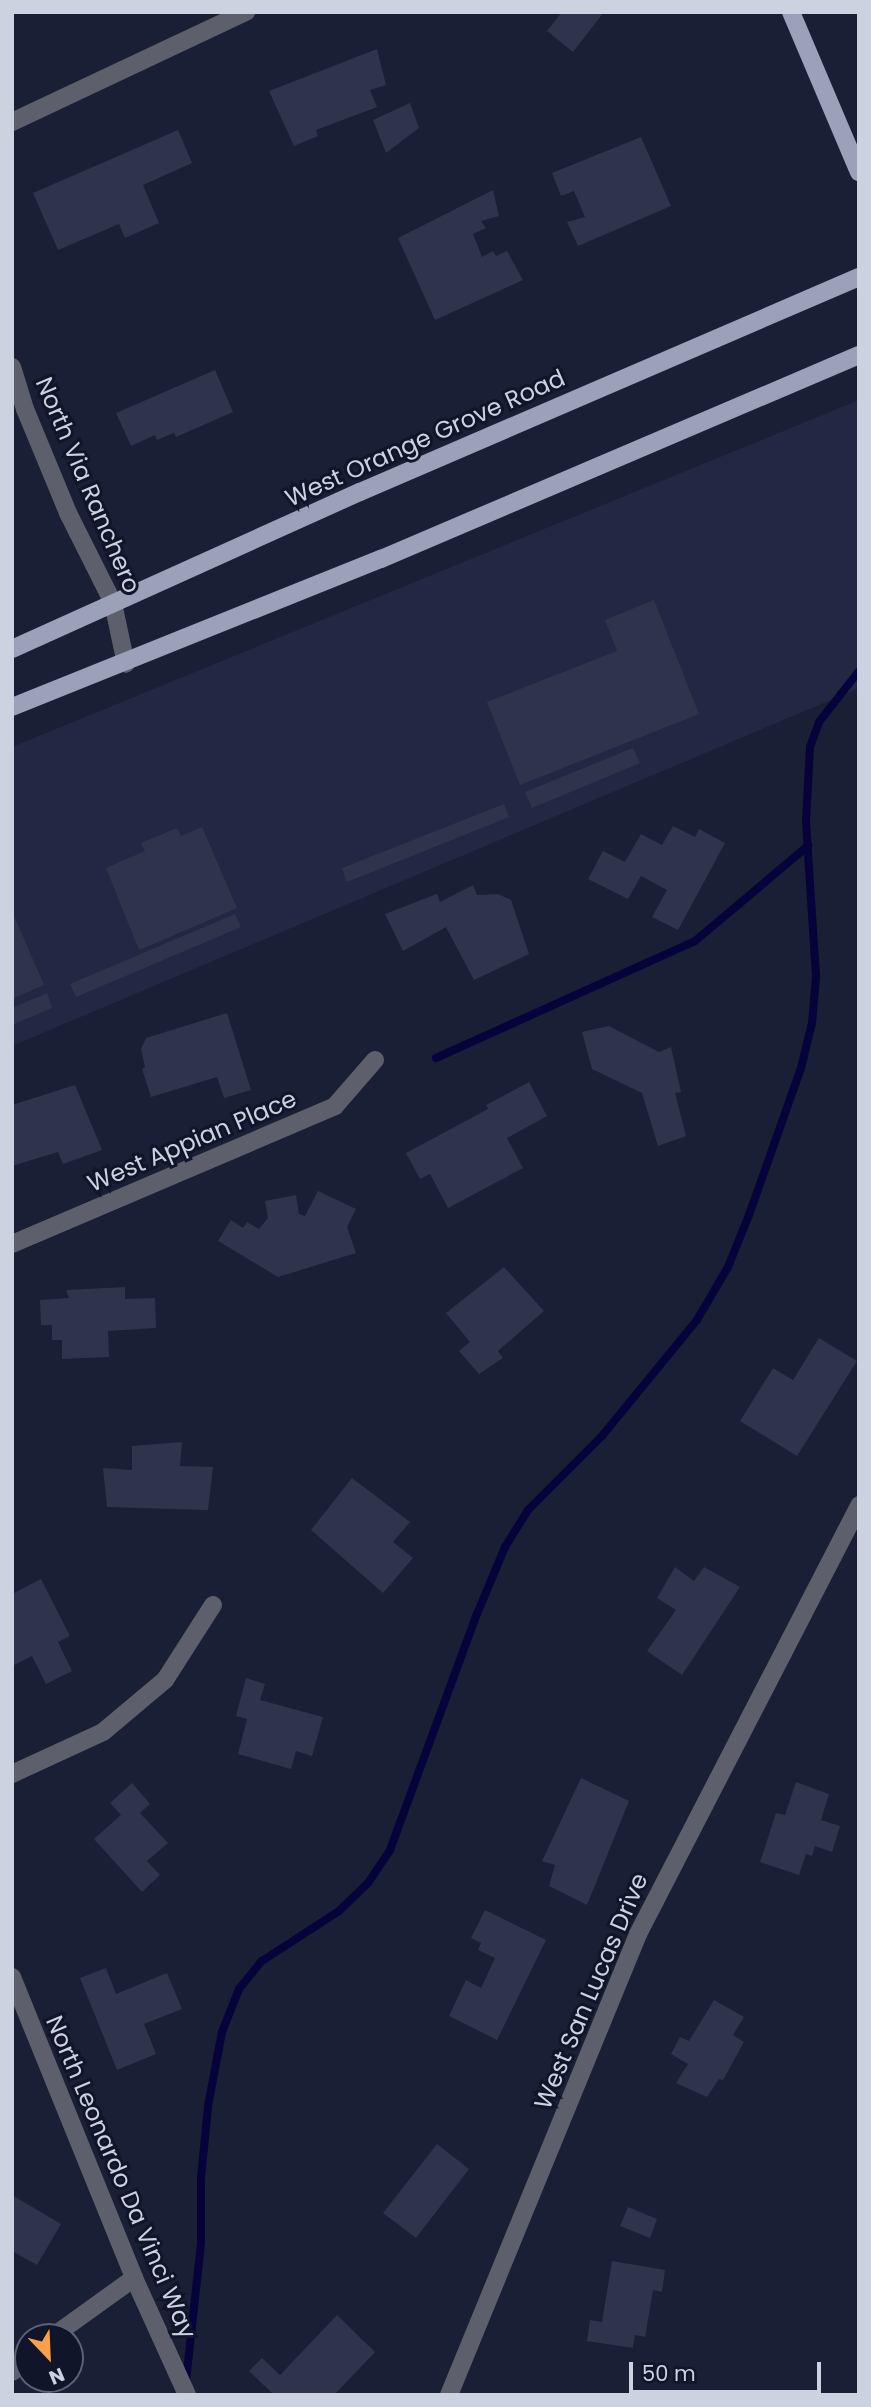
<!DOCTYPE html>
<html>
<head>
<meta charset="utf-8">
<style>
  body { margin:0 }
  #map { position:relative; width:871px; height:2407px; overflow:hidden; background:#191f34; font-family:Poppins,sans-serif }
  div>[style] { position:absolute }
  .built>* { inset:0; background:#222843 }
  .stream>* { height:8px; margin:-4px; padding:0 4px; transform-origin:4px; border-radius:4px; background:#06023a }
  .building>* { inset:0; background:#2e344b }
  .minor>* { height:18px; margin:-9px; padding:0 9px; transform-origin:9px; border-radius:9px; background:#5d606c }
  .major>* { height:18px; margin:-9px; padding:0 9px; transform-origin:9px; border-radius:9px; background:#9aa1b9 }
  span { translate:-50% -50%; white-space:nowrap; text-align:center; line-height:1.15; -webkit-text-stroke:6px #10152a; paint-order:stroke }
  .street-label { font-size:24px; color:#cdd2e1 }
  .frame { position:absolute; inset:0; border:14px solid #cdd2e1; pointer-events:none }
  .north { position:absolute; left:14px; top:2323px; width:70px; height:70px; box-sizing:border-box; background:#10152a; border:2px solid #5c6173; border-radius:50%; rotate:157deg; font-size:19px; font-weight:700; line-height:28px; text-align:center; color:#cdd2e1 }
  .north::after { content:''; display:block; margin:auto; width:24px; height:32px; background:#f8a14a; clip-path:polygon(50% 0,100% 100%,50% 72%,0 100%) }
  .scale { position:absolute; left:629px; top:2362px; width:192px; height:32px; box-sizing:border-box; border:4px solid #cdd2e1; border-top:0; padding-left:9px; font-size:21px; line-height:24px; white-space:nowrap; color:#cdd2e1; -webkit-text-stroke:5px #10152a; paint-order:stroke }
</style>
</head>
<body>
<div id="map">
  <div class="built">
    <i style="clip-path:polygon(859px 400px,859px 688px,12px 1046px,12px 747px)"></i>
  </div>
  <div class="stream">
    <i style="left:436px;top:1058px;width:284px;rotate:-24.3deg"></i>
    <i style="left:695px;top:941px;width:148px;rotate:-40.1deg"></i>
    <i style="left:186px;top:2381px;width:140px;rotate:-83.8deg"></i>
    <i style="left:201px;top:2242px;width:64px;rotate:-90deg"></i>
    <i style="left:201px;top:2178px;width:72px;rotate:-84.4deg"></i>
    <i style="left:208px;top:2106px;width:75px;rotate:-79.3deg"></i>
    <i style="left:222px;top:2032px;width:46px;rotate:-68.4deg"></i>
    <i style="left:239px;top:1989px;width:36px;rotate:-51deg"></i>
    <i style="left:262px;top:1961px;width:92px;rotate:-33deg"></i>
    <i style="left:339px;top:1911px;width:40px;rotate:-44deg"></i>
    <i style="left:368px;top:1883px;width:40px;rotate:-56deg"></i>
    <i style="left:390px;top:1850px;width:252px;rotate:-69.8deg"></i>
    <i style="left:477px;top:1614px;width:73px;rotate:-67.3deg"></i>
    <i style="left:505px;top:1547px;width:44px;rotate:-58.1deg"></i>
    <i style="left:528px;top:1510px;width:105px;rotate:-45deg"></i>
    <i style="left:602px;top:1436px;width:150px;rotate:-50.7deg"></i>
    <i style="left:697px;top:1320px;width:61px;rotate:-59.7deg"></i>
    <i style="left:728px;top:1267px;width:56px;rotate:-68deg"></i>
    <i style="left:749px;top:1215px;width:156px;rotate:-70.5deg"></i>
    <i style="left:801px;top:1068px;width:46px;rotate:-76.3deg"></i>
    <i style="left:812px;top:1023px;width:47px;rotate:-85.1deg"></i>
    <i style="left:816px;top:976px;width:155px;rotate:-93.7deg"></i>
    <i style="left:806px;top:821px;width:74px;rotate:-86.9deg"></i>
    <i style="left:810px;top:747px;width:27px;rotate:-70deg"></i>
    <i style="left:819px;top:722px;width:65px;rotate:-51.9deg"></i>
  </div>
  <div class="building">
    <i style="clip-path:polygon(562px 12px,604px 12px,573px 52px,547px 31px)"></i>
    <i style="clip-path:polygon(377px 49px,386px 85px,370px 90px,377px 107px,316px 130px,318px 136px,294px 146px,269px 91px)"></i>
    <i style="clip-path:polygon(410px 103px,419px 128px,386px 153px,373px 120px)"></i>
    <i style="clip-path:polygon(178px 130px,192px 163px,143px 185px,159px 223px,125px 238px,119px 224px,58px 250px,33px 193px)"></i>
    <i style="clip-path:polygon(641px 137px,671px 206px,578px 246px,567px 222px,585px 217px,574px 191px,561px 196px,552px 173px)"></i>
    <i style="clip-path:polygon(493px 190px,499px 216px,481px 221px,486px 228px,473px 234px,482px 257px,493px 251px,496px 256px,507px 251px,523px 280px,435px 320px,398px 238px)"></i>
    <i style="clip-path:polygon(215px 370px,233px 412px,176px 437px,174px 433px,157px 440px,155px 435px,131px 446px,116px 413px)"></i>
    <i style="clip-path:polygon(654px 600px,699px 714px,520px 785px,487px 702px,617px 651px,605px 620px)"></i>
    <i style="clip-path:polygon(633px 748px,640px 763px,532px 808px,525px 792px)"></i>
    <i style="clip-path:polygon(504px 804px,509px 817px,347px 882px,342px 868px)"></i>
    <i style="clip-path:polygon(673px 826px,695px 837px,699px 829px,725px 843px,678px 930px,652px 917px,667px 890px,641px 876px,628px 899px,588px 879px,603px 851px,625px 862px,641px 834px,662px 845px)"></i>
    <i style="clip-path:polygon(202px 827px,237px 908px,139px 950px,106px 868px,145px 851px,141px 843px,177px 828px,181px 836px)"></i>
    <i style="clip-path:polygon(473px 885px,477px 895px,498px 894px,511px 900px,529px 954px,474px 980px,446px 927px,403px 951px,385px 914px,437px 894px,440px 902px)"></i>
    <i style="clip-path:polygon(12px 911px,44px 985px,12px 999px)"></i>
    <i style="clip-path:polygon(235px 914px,241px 927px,76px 997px,70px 984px)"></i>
    <i style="clip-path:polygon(47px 993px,52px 1008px,12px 1025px,12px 1008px)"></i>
    <i style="clip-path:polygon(227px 1013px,251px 1090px,224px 1098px,217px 1077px,151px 1097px,142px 1069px,145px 1067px,141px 1049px,146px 1038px)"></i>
    <i style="clip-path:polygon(609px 1026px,659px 1052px,671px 1047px,681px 1092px,675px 1093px,686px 1136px,658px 1146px,642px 1093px,592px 1069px,582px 1032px)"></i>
    <i style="clip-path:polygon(529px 1082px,547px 1116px,507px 1138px,523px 1168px,448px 1208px,430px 1174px,420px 1179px,406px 1153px,488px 1109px,486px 1105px)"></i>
    <i style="clip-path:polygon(75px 1085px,102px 1150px,63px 1164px,58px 1152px,12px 1166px,12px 1105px)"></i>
    <i style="clip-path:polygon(318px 1191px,356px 1209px,347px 1227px,356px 1253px,278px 1277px,218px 1241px,231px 1220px,243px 1228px,247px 1222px,259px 1229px,268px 1218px,265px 1201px,296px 1195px,299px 1214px,305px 1216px)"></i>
    <i style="clip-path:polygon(504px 1267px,544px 1311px,498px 1351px,503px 1358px,479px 1374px,459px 1351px,470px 1342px,446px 1313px)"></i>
    <i style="clip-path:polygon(125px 1287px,125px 1299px,155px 1298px,156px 1328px,108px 1331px,109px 1357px,62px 1359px,62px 1340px,52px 1340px,52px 1325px,41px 1325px,40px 1300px,69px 1298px,66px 1290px)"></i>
    <i style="clip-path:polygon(819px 1338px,857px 1361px,797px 1456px,740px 1421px,773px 1368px,793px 1380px)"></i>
    <i style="clip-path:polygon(182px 1442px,180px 1466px,213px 1467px,208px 1510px,107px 1507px,103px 1468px,132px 1470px,132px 1446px)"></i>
    <i style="clip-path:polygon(352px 1478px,410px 1522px,393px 1542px,413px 1558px,383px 1593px,311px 1530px)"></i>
    <i style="clip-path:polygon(675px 1567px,694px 1581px,704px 1567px,740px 1587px,682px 1675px,647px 1651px,676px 1610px,657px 1598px)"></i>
    <i style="clip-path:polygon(41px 1579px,70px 1636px,58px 1642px,72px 1671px,46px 1684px,32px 1656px,12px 1666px,12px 1594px)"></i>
    <i style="clip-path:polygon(246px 1678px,265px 1684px,260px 1700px,323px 1717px,312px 1756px,296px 1751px,291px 1769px,238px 1754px,247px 1719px,236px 1716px)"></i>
    <i style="clip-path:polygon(581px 1778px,629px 1801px,587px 1905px,549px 1886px,555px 1865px,542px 1861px)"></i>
    <i style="clip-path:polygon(796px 1782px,829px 1794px,821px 1820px,840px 1826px,832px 1852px,815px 1846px,812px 1856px,806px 1854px,799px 1875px,760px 1862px,776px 1813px,785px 1815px)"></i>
    <i style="clip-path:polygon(132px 1783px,150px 1804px,140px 1813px,168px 1843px,147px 1861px,160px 1875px,142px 1892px,94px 1839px,121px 1815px,110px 1803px)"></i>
    <i style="clip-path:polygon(485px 1910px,546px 1940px,497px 2040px,449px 2016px,466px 1980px,481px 1988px,495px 1958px,478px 1950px,481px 1943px,471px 1938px)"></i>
    <i style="clip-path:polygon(106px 1968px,116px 1994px,167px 1973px,182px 2009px,144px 2024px,156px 2054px,117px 2070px,80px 1978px)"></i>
    <i style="clip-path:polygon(714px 2000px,744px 2017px,733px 2035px,744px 2042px,723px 2080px,719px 2079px,707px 2097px,676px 2083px,688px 2064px,671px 2054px,680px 2037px,689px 2041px)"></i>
    <i style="clip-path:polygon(437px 2144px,469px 2169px,416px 2238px,383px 2213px)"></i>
    <i style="clip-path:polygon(12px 2195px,61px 2224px,37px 2265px,12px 2251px)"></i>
    <i style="clip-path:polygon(628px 2207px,657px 2219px,650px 2238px,620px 2226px)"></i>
    <i style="clip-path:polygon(612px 2261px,665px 2270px,662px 2292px,653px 2290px,645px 2337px,635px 2335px,633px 2348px,587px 2341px,590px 2320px,602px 2322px)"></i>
    <i style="clip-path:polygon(337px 2315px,375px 2352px,334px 2395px,274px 2395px,249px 2371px,262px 2358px,280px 2375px)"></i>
  </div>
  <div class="minor">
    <i style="left:12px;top:122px;width:259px;rotate:-25.2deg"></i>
    <i style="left:12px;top:367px;width:44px;rotate:72.8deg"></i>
    <i style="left:25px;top:409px;width:113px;rotate:67.5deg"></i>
    <i style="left:68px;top:513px;width:101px;rotate:63.4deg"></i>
    <i style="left:113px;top:603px;width:62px;rotate:78deg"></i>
    <i style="left:12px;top:1244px;width:351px;rotate:-23.1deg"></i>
    <i style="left:335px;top:1106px;width:61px;rotate:-49deg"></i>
    <i style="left:12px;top:1774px;width:100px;rotate:-24.8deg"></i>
    <i style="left:103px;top:1732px;width:81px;rotate:-40deg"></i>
    <i style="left:165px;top:1680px;width:89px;rotate:-57.4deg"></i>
    <i style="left:12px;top:1977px;width:325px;rotate:67.9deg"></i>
    <i style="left:134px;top:2278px;width:128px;rotate:65.6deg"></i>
    <i style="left:52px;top:2337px;width:101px;rotate:-35.7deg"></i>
    <i style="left:12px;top:2372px;width:23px;rotate:-47deg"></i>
    <i style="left:449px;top:2395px;width:498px;rotate:-67.7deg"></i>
    <i style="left:638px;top:1934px;width:483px;rotate:-62.7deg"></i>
  </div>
  <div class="major">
    <i style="left:791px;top:12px;width:174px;rotate:67deg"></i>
    <i style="left:12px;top:649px;width:382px;rotate:-24.3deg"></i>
    <i style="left:360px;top:492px;width:543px;rotate:-23.31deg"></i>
    <i style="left:12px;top:707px;width:398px;rotate:-21.9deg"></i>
    <i style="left:381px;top:559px;width:520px;rotate:-23.11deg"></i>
  </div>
  <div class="street-label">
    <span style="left:425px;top:438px;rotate:-24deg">West Orange Grove Road</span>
    <span style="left:88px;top:485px;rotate:67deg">North Via Ranchero</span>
    <span style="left:192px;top:1141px;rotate:-23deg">West Appian Place</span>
    <span style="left:591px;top:1991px;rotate:-67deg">West San Lucas Drive</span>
    <span style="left:121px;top:2177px;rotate:67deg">North Leonardo Da Vinci Way</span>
  </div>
  <div class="frame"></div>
  <div class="north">N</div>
  <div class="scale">50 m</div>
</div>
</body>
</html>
